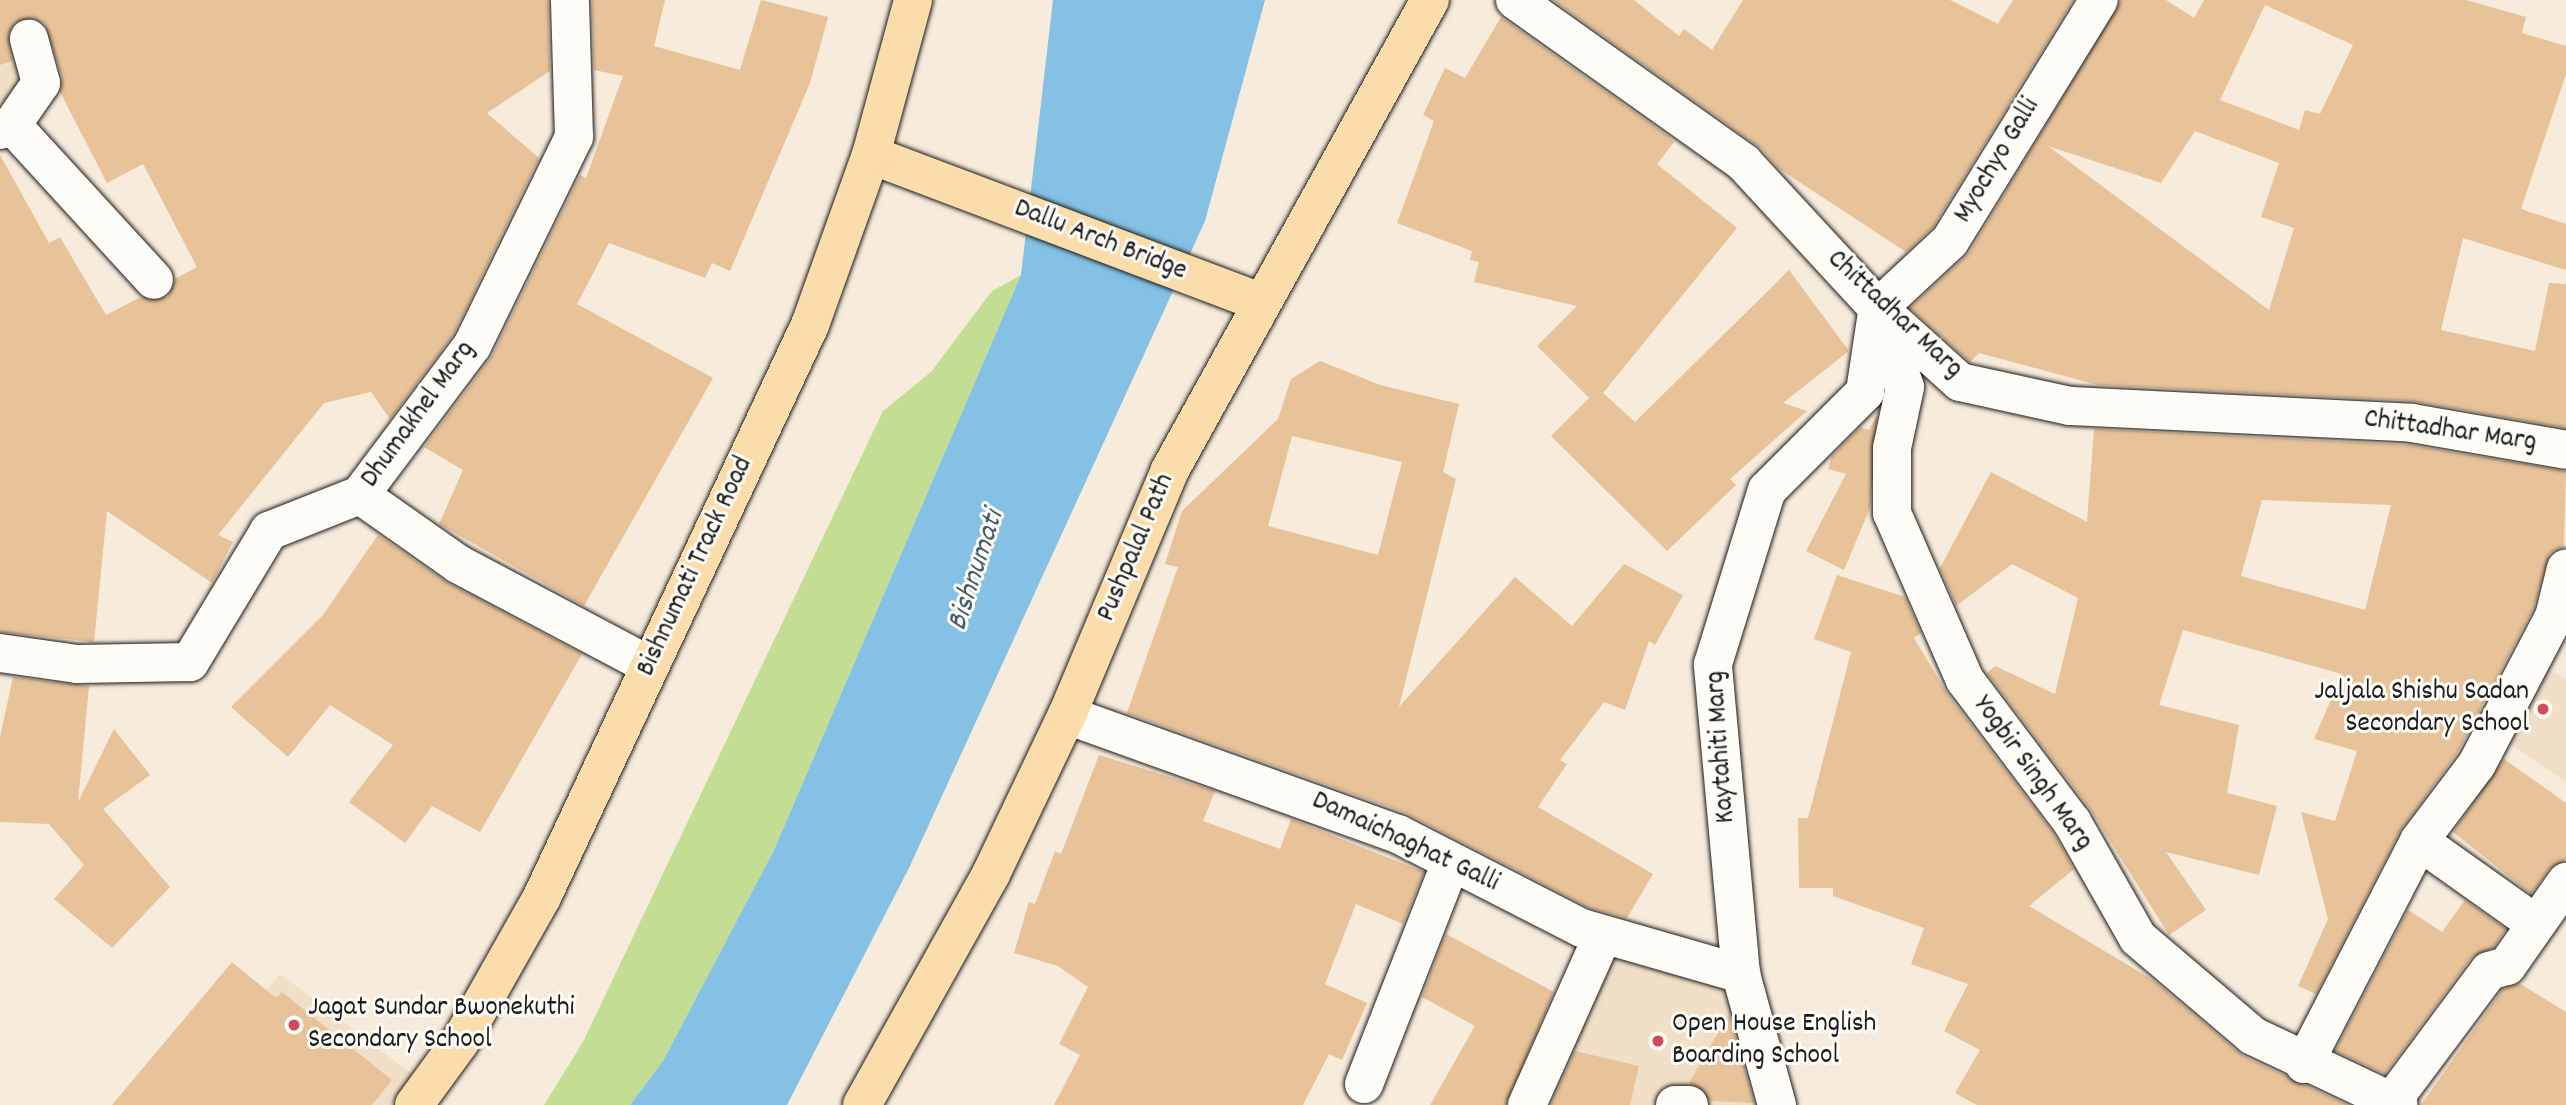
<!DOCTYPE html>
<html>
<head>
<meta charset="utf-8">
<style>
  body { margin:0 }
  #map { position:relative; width:2566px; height:1105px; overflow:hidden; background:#f7ebdb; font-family:Dekko,sans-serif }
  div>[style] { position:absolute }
  .built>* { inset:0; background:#f2dfc7 }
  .green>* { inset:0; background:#c3dd93 }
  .water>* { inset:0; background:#84c1e4 }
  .building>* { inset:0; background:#e8c299 }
  .roads { filter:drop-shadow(0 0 2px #1c1c1c) drop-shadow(0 0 2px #1c1c1c) }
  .minor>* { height:38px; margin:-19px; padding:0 19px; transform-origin:19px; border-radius:19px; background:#fdfcf7 }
  .major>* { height:38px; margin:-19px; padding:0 19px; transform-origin:19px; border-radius:19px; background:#faddab }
  .dots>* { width:19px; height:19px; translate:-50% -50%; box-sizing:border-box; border:4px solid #fdfcf7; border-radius:50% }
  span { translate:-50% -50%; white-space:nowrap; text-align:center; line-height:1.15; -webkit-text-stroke:6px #fdfcf7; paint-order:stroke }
  .street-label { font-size:28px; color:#1c1c1c }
  .poi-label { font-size:28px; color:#1c1c1c }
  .right { translate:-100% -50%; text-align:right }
  .left { translate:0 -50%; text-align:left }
  .water-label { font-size:30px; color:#465e6c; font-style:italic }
</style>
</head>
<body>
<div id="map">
  <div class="built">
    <i style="clip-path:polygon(0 0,51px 13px,14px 32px,37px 84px,0 102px)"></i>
    <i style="clip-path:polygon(2544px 668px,2566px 678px,2566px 782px,2504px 740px)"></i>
    <i style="clip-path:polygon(1608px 956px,1729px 979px,1770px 1105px,1537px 1105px)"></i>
    <i style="clip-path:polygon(280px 974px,415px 1076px,391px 1105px,175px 1105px)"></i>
  </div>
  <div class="green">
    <i style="clip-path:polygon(1021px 275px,774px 850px,663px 1061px,630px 1105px,544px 1105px,583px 1042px,883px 411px,931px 372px,992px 291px)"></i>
  </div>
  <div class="water">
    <i style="clip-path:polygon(1053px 0,1265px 0,1205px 221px,909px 868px,787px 1105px,630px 1105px,663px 1061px,774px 850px,1021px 275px)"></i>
  </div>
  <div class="building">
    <i style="clip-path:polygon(0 0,548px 0,550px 71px,487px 113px,539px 158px,453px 335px,390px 419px,371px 392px,324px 403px,218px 535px,233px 542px,212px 583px,107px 511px,94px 642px,0 632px,0 155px,49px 243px,60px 237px,106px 315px,141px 297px,168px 297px,175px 279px,197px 267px,143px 164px,107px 183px,60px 92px,62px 77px,45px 24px,34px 18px,14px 23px,8px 34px,12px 61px,0 65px)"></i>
    <i style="clip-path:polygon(592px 0,665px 0,654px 46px,740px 70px,761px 0,828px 17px,810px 83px,730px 271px,712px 263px,705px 278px,609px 243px,577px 304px,713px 378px,584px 606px,439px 524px,463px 470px,424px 447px,492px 356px,580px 175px,586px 178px,623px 76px,594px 70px)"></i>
    <i style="clip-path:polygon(1553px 0,1634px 0,1679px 36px,1684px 29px,1712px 50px,1743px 0,1950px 0,1998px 24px,2013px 0,2073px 0,1933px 227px,1906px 252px,1778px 168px,1761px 148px)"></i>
    <i style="clip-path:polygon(evenodd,2121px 0,2166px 0,2194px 18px,2204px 0,2466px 0,2526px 17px,2522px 33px,2566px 46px,2566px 74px,2521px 209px,2566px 224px,2566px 270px,2463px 238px,2441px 330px,2535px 351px,2549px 283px,2566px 284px,2566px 428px,2413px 401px,2098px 385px,1979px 353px,1970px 362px,1910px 308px,1969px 253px,2121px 0,2265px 5px,2353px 45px,2320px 114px,2305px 110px,2299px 130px,2220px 100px,2265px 5px,2121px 0,2195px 131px,2279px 163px,2261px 217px,2294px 228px,2269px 310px,2048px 146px,2161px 183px,2195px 131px)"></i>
    <i style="clip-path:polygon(1501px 17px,1668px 136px,1674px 142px,1657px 164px,1737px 228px,1603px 393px,1635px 422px,1789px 270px,1849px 351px,1783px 403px,1807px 411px,1730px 479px,1736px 485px,1667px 551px,1551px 436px,1589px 398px,1537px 346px,1577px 306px,1474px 282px,1479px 262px,1470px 260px,1472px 251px,1397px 223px,1434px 121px,1423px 115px,1445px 68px,1465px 78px)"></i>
    <i style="clip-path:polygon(evenodd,1320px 361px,1380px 385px,1459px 404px,1443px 472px,1456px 479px,1399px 707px,1515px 577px,1572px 626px,1624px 564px,1683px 595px,1655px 645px,1649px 641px,1625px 710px,1604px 702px,1560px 760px,1567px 764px,1538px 807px,1653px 874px,1627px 918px,1590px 908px,1406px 813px,1127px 713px,1178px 567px,1165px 564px,1182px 511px,1278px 419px,1291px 379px,1320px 361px,1292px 436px,1402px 462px,1378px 555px,1268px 526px,1292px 436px)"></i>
    <i style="clip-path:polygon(1877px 415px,1870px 508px,1844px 570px,1806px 551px,1846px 474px,1828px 469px,1832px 456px,1860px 427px,1869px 430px)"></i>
    <i style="clip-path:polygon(evenodd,2094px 429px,2410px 445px,2566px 471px,2564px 547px,2550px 553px,2533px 609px,2458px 752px,2400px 831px,2316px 994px,2298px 986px,2328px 919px,2301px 812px,2335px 821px,2357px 751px,2314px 739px,2342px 674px,2183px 630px,2159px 705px,2239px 725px,2227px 793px,2277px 806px,2259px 875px,2166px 852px,2206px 910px,2169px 935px,2090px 809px,1987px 673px,1995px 666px,2055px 694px,2078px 598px,2012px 564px,1956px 606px,1940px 568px,1991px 472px,2087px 522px,2094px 429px,2262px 500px,2391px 505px,2365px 610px,2241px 576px,2262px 500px)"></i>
    <i style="clip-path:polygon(378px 535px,448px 583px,582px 654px,480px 832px,432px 806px,405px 843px,349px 802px,393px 745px,330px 705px,288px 757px,231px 707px,323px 615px)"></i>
    <i style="clip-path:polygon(1837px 575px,1905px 597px,1921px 633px,1914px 638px,1947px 693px,2054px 834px,2074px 869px,2029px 906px,2153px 980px,2243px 1056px,2348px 1105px,1977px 1105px,1955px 1093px,1980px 1050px,1944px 1031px,1968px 984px,1911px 964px,1924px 928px,1833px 896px,1833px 888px,1799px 888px,1798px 818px,1808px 818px,1851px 652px,1814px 639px)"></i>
    <i style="clip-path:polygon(13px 677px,89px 686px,78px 802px,114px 729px,150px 775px,103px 809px,170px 887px,112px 948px,54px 899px,84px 865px,49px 824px,0 822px,0 737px)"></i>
    <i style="clip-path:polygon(1099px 755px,1215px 791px,1203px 821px,1280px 849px,1291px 819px,1424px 872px,1403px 924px,1356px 904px,1325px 984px,1367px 1003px,1342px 1060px,1329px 1054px,1303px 1105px,1054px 1105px,1080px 1055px,1059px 1044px,1088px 987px,1058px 966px,1014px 953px,1029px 902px,1035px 904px,1055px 851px,1061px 854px)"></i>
    <i style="clip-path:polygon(2504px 759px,2566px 803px,2566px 860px,2549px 869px,2531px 894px,2453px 832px)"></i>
    <i style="clip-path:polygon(2465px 900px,2506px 929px,2494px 947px,2471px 958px,2385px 1074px,2335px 1051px,2408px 910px,2442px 932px)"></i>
    <i style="clip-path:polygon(1446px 934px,1554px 992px,1506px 1105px,1430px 1105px,1475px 1026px,1422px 997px)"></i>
    <i style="clip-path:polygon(232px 962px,276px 998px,282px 992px,392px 1080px,372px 1105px,112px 1105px)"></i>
    <i style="clip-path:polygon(2519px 983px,2566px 1012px,2566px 1105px,2421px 1105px,2502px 990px)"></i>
    <i style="clip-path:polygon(1729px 1014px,1754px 1103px,1710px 1101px,1689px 1083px)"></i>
    <i style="clip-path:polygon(1575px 1051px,1639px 1066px,1630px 1105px,1551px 1105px)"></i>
  </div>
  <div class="roads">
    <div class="minor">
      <i style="left:1515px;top:0;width:281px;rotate:35.4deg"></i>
      <i style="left:1744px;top:163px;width:197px;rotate:47.3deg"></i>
      <i style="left:1878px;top:308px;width:110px;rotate:42.1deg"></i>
      <i style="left:1960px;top:382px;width:113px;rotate:12.3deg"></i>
      <i style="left:2070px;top:406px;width:342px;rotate:2.8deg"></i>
      <i style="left:2412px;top:423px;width:156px;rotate:9.9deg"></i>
      <i style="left:12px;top:125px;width:210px;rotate:47.5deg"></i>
      <i style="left:0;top:130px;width:13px;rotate:-23deg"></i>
      <i style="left:12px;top:125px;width:51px;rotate:-55.4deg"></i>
      <i style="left:41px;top:83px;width:46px;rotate:-105.3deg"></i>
      <i style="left:1878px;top:308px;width:98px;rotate:-42.9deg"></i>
      <i style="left:1950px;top:241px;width:283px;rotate:-58.3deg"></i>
      <i style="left:1880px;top:312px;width:79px;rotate:71.6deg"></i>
      <i style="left:1905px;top:387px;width:62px;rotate:102deg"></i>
      <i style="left:1892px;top:448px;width:65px;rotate:90deg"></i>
      <i style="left:1892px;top:513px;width:182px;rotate:66.4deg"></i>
      <i style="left:1965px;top:680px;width:178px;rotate:53deg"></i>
      <i style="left:2072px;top:822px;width:133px;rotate:60.4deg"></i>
      <i style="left:2138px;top:938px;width:151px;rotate:40.4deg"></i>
      <i style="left:2253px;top:1036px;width:161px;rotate:25.3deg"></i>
      <i style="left:360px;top:495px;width:120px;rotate:35.1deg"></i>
      <i style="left:458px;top:564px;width:216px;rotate:27.9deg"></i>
      <i style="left:0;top:653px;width:78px;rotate:8.1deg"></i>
      <i style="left:77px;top:664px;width:113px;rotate:-1deg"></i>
      <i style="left:190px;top:662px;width:153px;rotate:-58.9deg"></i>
      <i style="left:269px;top:531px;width:98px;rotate:-21.6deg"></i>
      <i style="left:360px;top:495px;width:186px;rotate:-53.1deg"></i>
      <i style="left:472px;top:346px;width:233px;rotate:-64deg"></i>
      <i style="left:574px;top:137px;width:137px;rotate:-91.7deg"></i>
      <i style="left:1067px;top:715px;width:352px;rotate:19.8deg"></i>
      <i style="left:1398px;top:834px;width:207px;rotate:27.1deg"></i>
      <i style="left:1582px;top:928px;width:166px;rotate:16.1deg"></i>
      <i style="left:2419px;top:841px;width:143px;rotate:35.4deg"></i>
      <i style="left:2304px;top:1064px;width:251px;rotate:-62.7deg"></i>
      <i style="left:2419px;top:841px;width:96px;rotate:-53deg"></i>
      <i style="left:2477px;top:764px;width:166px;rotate:-62.4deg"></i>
      <i style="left:2554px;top:617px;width:50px;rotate:-76.2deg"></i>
      <i style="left:1364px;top:1084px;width:238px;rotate:-68.6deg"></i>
      <i style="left:2392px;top:1101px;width:162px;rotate:-53.3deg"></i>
      <i style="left:2489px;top:971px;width:19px;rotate:-16deg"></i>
      <i style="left:2507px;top:966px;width:103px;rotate:-54.9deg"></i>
      <i style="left:1527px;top:1105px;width:186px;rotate:-65.9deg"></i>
      <i style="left:1675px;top:1105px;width:14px"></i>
      <i style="left:1777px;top:1105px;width:136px;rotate:-105.4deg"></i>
      <i style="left:1741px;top:974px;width:311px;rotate:-95.2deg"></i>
      <i style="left:1713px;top:664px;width:182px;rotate:-72.8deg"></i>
      <i style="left:1767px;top:490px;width:139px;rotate:-45deg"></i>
      <i style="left:1865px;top:392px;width:80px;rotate:-81.4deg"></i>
    </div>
    <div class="major">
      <i style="left:871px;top:155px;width:417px;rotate:20.7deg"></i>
      <i style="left:414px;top:1105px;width:78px;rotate:-53.9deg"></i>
      <i style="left:460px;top:1042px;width:167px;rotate:-60.5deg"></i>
      <i style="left:542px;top:897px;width:632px;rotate:-64.9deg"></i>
      <i style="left:810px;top:325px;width:181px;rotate:-70.3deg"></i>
      <i style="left:871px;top:155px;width:161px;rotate:-74.8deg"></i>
      <i style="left:862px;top:1105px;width:265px;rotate:-60.8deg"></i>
      <i style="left:991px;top:874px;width:176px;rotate:-64.5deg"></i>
      <i style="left:1067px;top:715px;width:266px;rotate:-67.2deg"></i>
      <i style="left:1170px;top:470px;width:537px;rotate:-61.05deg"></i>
    </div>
  </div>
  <div class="dots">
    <i style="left:2543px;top:709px;background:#d1495b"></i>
    <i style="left:294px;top:1025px;background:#d1495b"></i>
    <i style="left:1658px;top:1041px;background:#d1495b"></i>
  </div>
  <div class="street-label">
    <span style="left:1998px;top:161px;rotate:-59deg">Myochyo Galli</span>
    <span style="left:1100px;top:241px;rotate:21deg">Dallu Arch Bridge</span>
    <span style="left:1894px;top:315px;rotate:43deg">Chittadhar Marg</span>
    <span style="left:419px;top:415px;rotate:-54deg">Dhumakhel Marg</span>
    <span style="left:2450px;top:432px;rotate:8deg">Chittadhar Marg</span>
    <span style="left:1137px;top:548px;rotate:-67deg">Pushpalal Path</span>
    <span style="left:696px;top:567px;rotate:-65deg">Bishnumati Track Road</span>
    <span style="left:1722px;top:747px;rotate:-94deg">Kaytahiti Marg</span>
    <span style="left:2032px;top:774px;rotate:54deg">Yogbir Singh Marg</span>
    <span style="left:1405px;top:843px;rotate:25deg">Damaichaghat Galli</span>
  </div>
  <div class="poi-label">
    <span class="right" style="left:2529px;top:709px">Jaljala Shishu Sadan<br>Secondary School</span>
    <span class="left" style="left:308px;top:1025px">Jagat Sundar Bwonekuthi<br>Secondary School</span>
    <span class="left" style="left:1672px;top:1041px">Open House English<br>Boarding School</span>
  </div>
  <div class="water-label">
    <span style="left:978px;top:571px;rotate:-72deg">Bishnumati</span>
  </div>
</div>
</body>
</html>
